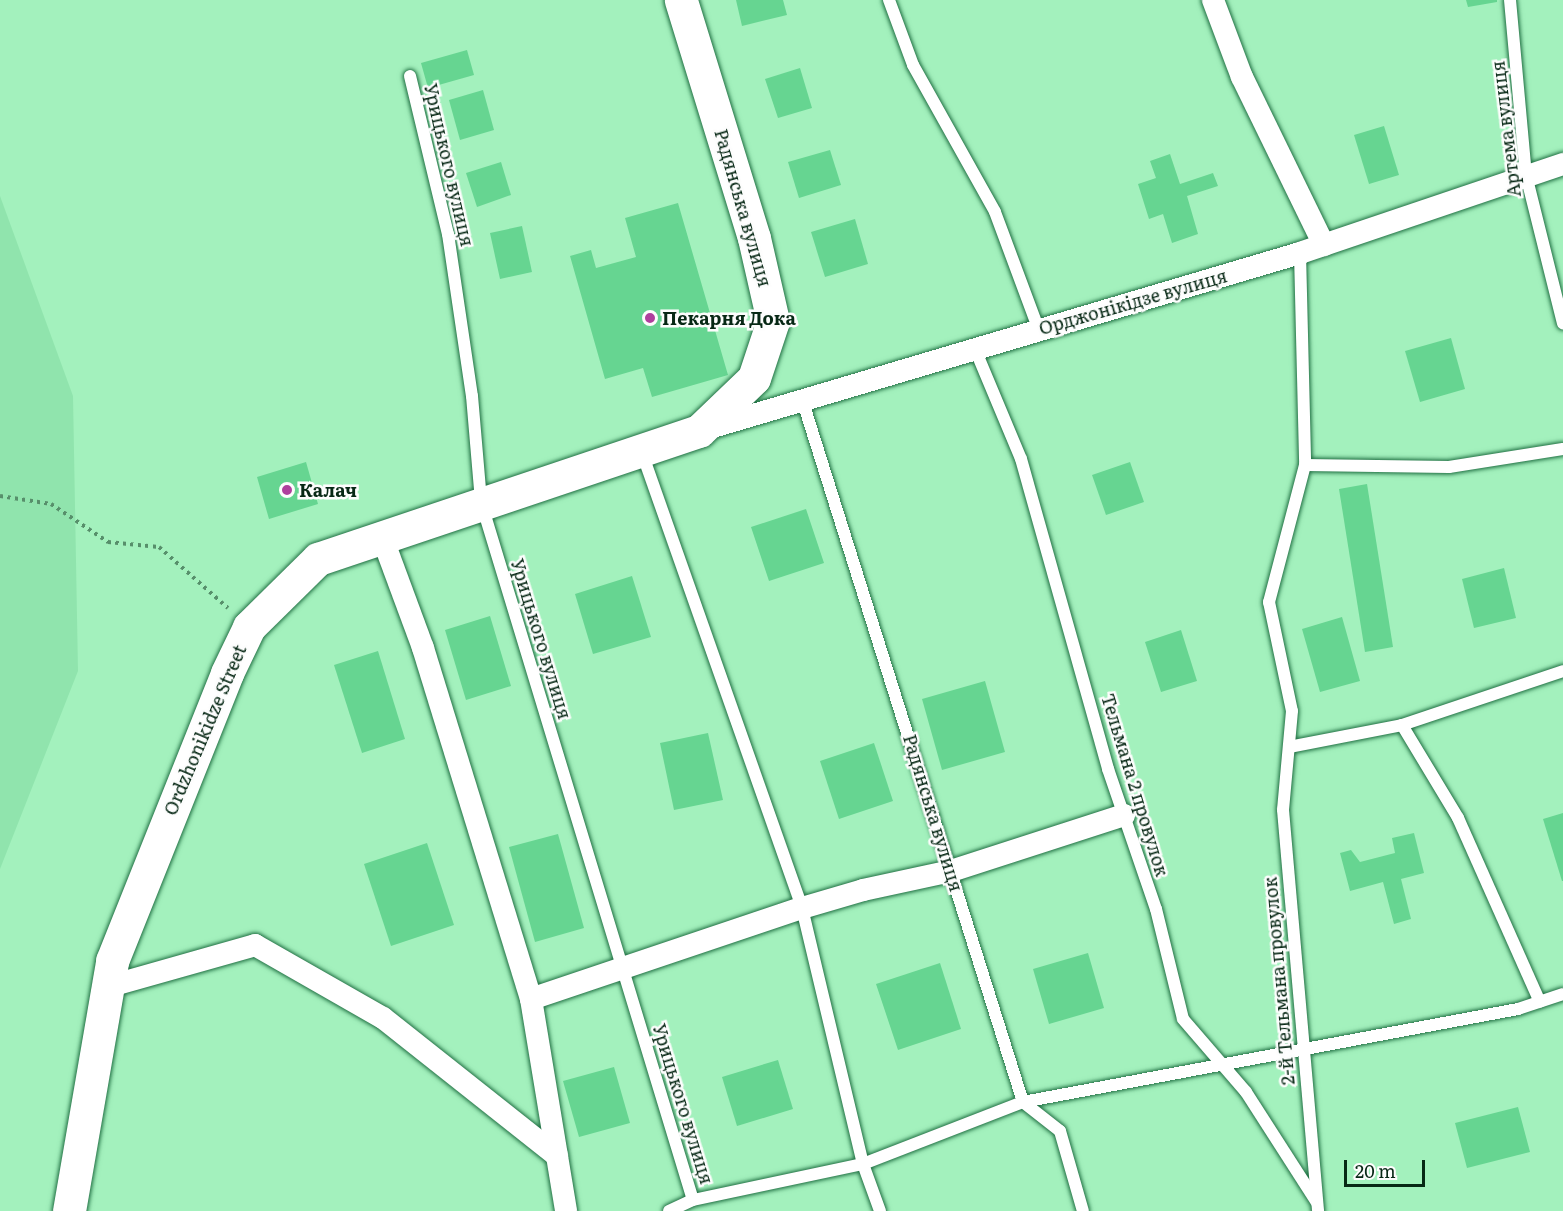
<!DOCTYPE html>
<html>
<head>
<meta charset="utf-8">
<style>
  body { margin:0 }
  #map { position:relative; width:1563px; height:1211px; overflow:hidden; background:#a3f1bd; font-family:Literata,serif }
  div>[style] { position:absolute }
  .built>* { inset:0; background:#90e4ad }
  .building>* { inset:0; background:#66d591 }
  .path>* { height:4px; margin-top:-2px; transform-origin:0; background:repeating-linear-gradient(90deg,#578f6b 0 3px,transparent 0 7.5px) }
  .roads { filter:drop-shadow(0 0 2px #207043) drop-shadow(0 0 2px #207043) }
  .lane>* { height:12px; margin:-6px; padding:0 6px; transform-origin:6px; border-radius:6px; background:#fff }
  .street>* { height:22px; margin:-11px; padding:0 11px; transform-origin:11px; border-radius:11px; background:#fff }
  .secondary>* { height:33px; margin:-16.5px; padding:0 16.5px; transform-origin:16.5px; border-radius:16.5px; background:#fff }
  .dots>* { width:16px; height:16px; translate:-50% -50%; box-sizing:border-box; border:3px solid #fdfdfd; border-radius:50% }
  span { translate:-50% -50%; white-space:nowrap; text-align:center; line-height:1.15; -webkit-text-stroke:5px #fdfdfd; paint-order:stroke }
  .street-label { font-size:18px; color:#072815 }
  .poi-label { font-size:18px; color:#072815; font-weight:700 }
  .left { translate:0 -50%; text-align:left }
  .scale { position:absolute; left:1344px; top:1160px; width:81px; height:27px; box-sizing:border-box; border:3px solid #072815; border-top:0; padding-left:8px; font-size:18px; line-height:21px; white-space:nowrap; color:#072815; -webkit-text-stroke:4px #fdfdfd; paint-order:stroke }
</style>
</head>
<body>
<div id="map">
  <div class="built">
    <i style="clip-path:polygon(0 196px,73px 396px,78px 671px,0 869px)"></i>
  </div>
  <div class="building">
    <i style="clip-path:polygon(736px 0,783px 0,787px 15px,742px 26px)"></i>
    <i style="clip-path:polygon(1466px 0,1497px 0,1497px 2px,1468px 7px)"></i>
    <i style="clip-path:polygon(467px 50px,474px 75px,428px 88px,421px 63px)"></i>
    <i style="clip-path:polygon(800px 68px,812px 108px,778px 118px,765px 79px)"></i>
    <i style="clip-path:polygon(483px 90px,494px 130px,460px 140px,449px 100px)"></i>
    <i style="clip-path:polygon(1384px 126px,1399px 175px,1369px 184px,1354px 135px)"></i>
    <i style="clip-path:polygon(830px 150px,841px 185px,799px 198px,788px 162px)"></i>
    <i style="clip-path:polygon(1170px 154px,1180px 184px,1213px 173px,1218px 186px,1187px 196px,1198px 234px,1172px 243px,1163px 214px,1149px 219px,1138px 184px,1156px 178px,1150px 161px)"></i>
    <i style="clip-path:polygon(501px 162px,511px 195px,477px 207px,466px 173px)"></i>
    <i style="clip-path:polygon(678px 203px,728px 375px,652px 397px,643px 368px,605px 379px,570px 256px,591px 250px,596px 268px,636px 257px,625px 218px)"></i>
    <i style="clip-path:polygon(855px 219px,868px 264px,825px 277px,811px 232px)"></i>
    <i style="clip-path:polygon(522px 226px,532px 272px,500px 279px,490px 233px)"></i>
    <i style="clip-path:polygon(1451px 338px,1465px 389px,1420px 402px,1405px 351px)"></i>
    <i style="clip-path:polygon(306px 462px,318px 504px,269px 519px,257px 477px)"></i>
    <i style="clip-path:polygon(1130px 462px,1144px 502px,1106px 515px,1092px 475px)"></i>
    <i style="clip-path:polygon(1367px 484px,1393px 647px,1365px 652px,1339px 489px)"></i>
    <i style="clip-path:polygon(806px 509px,824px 563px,769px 581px,751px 527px)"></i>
    <i style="clip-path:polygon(1504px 568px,1516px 618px,1474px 628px,1462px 579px)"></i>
    <i style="clip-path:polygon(632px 576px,651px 637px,593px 654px,575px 594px)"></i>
    <i style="clip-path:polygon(490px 616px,511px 686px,466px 700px,445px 630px)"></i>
    <i style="clip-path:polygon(1342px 617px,1360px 681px,1320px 692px,1302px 629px)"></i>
    <i style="clip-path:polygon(1181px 630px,1197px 681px,1161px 692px,1145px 642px)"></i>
    <i style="clip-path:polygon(378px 651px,405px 739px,362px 753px,334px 665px)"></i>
    <i style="clip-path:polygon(985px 681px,1005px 752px,942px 770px,922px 699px)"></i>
    <i style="clip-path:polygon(708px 733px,723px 800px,674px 810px,660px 743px)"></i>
    <i style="clip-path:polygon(874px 743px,893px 801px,839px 819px,820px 761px)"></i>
    <i style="clip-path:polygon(1563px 813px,1563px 881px,1562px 881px,1543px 819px)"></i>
    <i style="clip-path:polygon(1414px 833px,1424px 873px,1401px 879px,1411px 919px,1394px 924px,1383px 882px,1350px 891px,1340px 853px,1351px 850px,1360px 862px,1395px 853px,1392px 838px)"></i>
    <i style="clip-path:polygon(558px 834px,584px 928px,535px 942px,509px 847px)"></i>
    <i style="clip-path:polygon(427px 843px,454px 925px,391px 946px,364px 864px)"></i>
    <i style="clip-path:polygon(1088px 953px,1104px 1008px,1049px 1024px,1033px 969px)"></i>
    <i style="clip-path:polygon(940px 963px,961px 1029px,898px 1050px,876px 984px)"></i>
    <i style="clip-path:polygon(778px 1060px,793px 1109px,737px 1126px,722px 1077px)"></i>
    <i style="clip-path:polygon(614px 1067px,630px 1123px,579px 1137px,563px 1081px)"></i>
    <i style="clip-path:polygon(1518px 1107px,1530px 1152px,1467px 1168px,1455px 1123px)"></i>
  </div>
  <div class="path">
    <i style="left:0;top:496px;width:52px;rotate:8.9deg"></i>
    <i style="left:51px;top:504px;width:69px;rotate:33.7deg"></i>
    <i style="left:108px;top:542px;width:51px;rotate:5.6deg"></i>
    <i style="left:159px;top:547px;width:92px;rotate:41.5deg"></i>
  </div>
  <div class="roads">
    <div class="lane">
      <i style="left:889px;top:0;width:69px;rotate:69.7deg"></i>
      <i style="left:913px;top:65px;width:168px;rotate:60.8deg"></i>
      <i style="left:995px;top:212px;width:126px;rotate:69.6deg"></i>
      <i style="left:1510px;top:0;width:176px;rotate:84.8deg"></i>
      <i style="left:1526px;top:175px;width:153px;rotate:76deg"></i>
      <i style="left:410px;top:76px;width:163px;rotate:76.5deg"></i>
      <i style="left:448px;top:234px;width:164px;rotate:81.6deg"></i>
      <i style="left:472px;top:396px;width:106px;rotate:85.1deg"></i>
      <i style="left:481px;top:502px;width:729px;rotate:73.11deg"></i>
      <i style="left:1300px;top:253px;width:212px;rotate:88.6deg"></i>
      <i style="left:1305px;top:465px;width:142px;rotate:104.7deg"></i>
      <i style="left:1269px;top:602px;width:111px;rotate:78.1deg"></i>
      <i style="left:1292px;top:711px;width:99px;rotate:95.2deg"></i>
      <i style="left:1283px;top:810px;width:403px;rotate:85deg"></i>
      <i style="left:975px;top:349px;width:119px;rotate:67.3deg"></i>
      <i style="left:1021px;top:459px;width:322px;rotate:74.3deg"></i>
      <i style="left:1108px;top:769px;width:148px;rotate:71.1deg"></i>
      <i style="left:1156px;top:909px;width:113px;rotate:76.2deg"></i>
      <i style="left:1183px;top:1019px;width:96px;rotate:49.2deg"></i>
      <i style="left:1246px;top:1092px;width:130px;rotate:57.3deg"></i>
      <i style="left:802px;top:399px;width:737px;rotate:72.55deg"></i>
      <i style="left:1023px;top:1102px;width:47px;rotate:38.1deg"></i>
      <i style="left:1060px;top:1131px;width:83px;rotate:74deg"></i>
      <i style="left:642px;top:453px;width:482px;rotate:70.6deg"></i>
      <i style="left:802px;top:908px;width:263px;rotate:76.6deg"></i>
      <i style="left:863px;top:1164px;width:50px;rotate:70.1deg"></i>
      <i style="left:1305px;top:465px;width:144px;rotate:0.8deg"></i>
      <i style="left:1449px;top:467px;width:115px;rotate:-9deg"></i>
      <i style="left:1402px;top:725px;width:109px;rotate:58.9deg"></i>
      <i style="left:1458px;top:818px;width:201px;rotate:66deg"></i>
      <i style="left:1289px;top:747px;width:115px;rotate:-11deg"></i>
      <i style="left:1402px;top:725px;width:170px;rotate:-18.5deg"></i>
      <i style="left:669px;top:1211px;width:26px;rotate:-25deg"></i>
      <i style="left:693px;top:1200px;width:174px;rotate:-12deg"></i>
      <i style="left:863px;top:1164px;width:172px;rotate:-21.2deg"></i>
      <i style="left:1023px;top:1102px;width:504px;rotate:-10.64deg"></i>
      <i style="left:1518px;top:1009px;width:47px;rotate:-18.4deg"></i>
    </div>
    <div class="street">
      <i style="left:1213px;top:0;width:82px;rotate:69.4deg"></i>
      <i style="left:1242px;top:77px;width:187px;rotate:64deg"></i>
      <i style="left:706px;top:429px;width:620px;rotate:-16.5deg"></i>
      <i style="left:1300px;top:253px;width:278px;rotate:-18.7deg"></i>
      <i style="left:382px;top:537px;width:118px;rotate:69.7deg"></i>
      <i style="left:423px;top:648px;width:367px;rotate:72.9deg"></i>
      <i style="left:531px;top:999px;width:215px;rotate:80.6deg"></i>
      <i style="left:107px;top:987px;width:154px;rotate:-15.8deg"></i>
      <i style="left:255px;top:945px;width:147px;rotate:29.7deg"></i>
      <i style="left:383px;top:1018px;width:222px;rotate:38.4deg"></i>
      <i style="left:531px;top:999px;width:286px;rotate:-18.6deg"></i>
      <i style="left:802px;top:908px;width:64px;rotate:-16.4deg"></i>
      <i style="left:863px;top:890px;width:90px;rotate:-12.2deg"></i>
      <i style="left:951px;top:871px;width:182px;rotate:-17.9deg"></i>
    </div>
    <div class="secondary">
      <i style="left:69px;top:1211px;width:254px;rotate:-80.2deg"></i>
      <i style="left:112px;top:961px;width:310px;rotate:-68.2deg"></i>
      <i style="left:227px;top:673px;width:51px;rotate:-64.4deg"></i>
      <i style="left:249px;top:627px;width:97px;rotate:-44.6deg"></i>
      <i style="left:318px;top:559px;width:402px;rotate:-18.6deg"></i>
      <i style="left:699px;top:431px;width:76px;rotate:-43.9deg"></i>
      <i style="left:754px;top:378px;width:60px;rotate:-71.6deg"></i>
      <i style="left:773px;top:321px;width:85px;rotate:-102.9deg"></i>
      <i style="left:754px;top:238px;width:249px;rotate:-107.1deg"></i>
    </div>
  </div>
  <div class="dots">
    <i style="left:650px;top:318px;background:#af409d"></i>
    <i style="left:287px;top:490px;background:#af409d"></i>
  </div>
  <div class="street-label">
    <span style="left:1506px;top:129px;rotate:-97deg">Артема вулиця</span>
    <span style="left:449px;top:165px;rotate:77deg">Урицького вулиця</span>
    <span style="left:743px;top:208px;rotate:74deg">Радянська вулиця</span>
    <span style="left:1133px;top:302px;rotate:-16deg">Орджонікідзе вулиця</span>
    <span style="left:541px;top:639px;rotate:73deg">Урицького вулиця</span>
    <span style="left:205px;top:730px;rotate:-67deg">Ordzhonikidze Street</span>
    <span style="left:1135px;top:785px;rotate:73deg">Тельмана 2 провулок</span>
    <span style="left:933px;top:813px;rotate:73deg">Радянська вулиця</span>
    <span style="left:1279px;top:981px;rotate:-95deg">2-й Тельмана провулок</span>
    <span style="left:683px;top:1104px;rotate:73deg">Урицького вулиця</span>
  </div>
  <div class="poi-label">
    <span class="left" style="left:662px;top:318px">Пекарня Дока</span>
    <span class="left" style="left:299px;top:490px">Калач</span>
  </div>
  <div class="scale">20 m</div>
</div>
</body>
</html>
